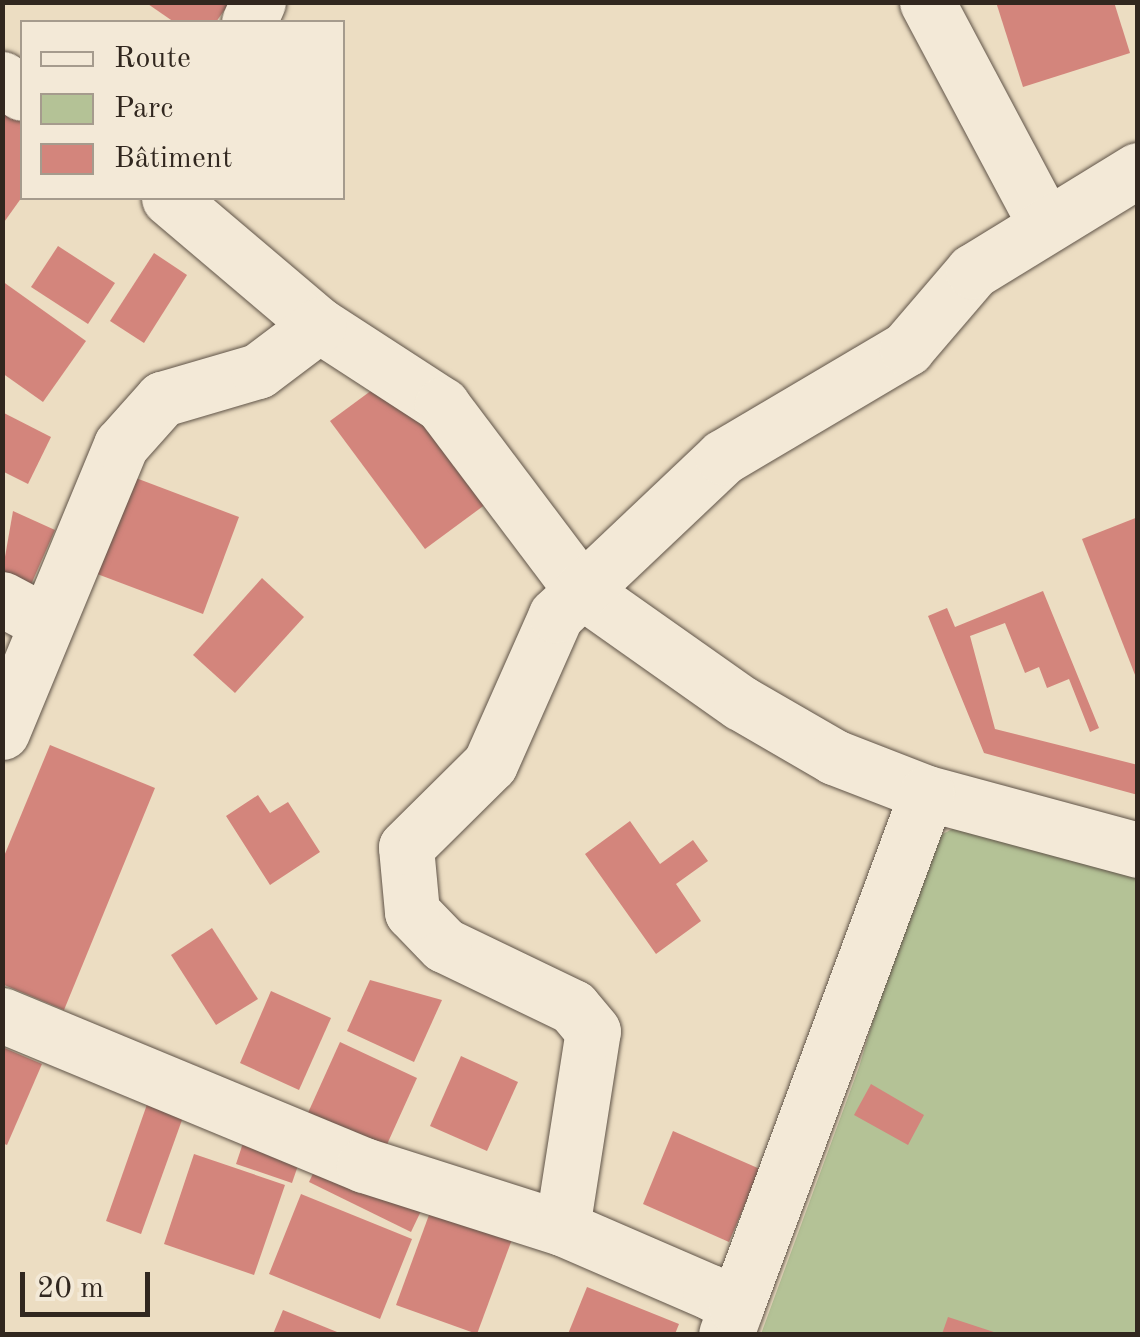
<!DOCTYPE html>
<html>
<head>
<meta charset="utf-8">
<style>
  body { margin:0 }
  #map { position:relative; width:1140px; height:1337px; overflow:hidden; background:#ecddc2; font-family:"Old Standard TT",serif }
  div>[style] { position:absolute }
  .green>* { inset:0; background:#b4c296 }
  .building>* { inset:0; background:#d3857c }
  .roads { filter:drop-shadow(0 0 2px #605448) drop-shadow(0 0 2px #605448) }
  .minor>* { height:55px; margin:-27.5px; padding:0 27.5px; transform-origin:27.5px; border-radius:27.5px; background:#f3e9d7 }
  span { translate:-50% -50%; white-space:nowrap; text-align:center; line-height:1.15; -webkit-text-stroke:9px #f3e9d7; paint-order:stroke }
  .frame { position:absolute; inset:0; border:5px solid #31271f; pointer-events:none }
  .legend { position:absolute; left:20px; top:20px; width:325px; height:180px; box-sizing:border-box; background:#f3e9d7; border:2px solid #a59b8d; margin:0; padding:12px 18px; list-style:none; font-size:30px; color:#31271f }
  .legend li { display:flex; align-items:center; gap:20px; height:50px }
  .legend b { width:50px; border:2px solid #a59b8d }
  .scale { position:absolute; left:20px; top:1272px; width:130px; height:45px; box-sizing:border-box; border:5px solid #31271f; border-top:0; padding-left:12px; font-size:30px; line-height:35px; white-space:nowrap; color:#31271f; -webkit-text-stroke:8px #f3e9d7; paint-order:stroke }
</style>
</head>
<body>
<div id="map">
  <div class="green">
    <i style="clip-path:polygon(968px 821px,1137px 869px,1137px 1334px,761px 1334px,859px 1067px,927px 842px)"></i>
  </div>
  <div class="building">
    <i style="clip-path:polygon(145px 2px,225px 2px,228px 5px,216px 22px,174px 22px)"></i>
    <i style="clip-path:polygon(996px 2px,1114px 2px,1130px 53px,1023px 87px)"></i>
    <i style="clip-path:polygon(2px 108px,22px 123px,22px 197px,2px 225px)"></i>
    <i style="clip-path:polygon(58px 246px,115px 283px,88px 324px,31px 287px)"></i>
    <i style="clip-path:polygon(154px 253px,187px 275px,144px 343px,110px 321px)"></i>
    <i style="clip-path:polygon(2px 281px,86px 341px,43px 402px,2px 373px)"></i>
    <i style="clip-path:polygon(391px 376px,486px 504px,425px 549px,330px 421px)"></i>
    <i style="clip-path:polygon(2px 412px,51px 437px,28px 484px,2px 471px)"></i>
    <i style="clip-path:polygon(120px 472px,239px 517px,203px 614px,84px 569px)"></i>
    <i style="clip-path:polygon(13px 511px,55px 530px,30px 587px,2px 574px)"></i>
    <i style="clip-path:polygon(1138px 517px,1138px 680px,1137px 680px,1082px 539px)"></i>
    <i style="clip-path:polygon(262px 578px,304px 617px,235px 693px,193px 655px)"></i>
    <i style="clip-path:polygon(1043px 591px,1099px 728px,1090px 732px,1069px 679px,1047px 688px,1039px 667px,1025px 673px,1005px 623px,970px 636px,995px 729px,1138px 765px,1138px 795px,984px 753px,928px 616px,947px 608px,955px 627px)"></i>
    <i style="clip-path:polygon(50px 745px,155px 788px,64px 1010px,2px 984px,2px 861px)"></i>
    <i style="clip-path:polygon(258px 795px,270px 813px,288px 802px,320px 852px,270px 885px,226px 816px)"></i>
    <i style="clip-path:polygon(630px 821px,660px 864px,693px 840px,708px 861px,676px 884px,701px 921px,656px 954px,585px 854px)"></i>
    <i style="clip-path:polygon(212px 928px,258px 999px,216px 1025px,171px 955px)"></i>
    <i style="clip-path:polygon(370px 980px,442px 1000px,414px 1062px,347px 1031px)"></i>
    <i style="clip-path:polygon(271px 991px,331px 1018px,299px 1090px,240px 1063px)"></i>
    <i style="clip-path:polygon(340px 1042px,417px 1078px,384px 1151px,307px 1115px)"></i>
    <i style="clip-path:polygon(2px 1047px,42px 1064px,7px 1145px,2px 1143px)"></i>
    <i style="clip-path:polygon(461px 1056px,518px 1082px,487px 1151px,430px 1126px)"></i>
    <i style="clip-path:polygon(871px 1084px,924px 1115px,908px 1145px,854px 1115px)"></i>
    <i style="clip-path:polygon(151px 1093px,187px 1106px,141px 1234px,106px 1221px)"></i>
    <i style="clip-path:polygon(248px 1128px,304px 1148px,292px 1183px,236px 1164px)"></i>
    <i style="clip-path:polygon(673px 1131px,760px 1169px,729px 1242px,643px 1204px)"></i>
    <i style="clip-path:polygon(194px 1154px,285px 1185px,254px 1275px,164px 1244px)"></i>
    <i style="clip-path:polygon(319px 1161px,421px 1211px,411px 1232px,309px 1182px)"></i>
    <i style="clip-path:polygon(301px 1194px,412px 1239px,380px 1319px,269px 1274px)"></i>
    <i style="clip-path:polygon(433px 1204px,514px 1234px,477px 1334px,396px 1305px)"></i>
    <i style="clip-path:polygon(587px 1287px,679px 1324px,675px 1334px,568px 1334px)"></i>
    <i style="clip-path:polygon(283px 1310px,342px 1334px,273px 1334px)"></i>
    <i style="clip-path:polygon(948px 1317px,1000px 1334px,942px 1334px)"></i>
  </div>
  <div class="roads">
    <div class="minor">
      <i style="left:927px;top:2px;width:251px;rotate:62deg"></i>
      <i style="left:249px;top:22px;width:22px;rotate:-66deg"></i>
      <i style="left:2px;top:79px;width:24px;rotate:35deg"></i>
      <i style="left:169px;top:198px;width:197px;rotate:40.3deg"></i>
      <i style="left:319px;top:325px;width:147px;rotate:33deg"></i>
      <i style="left:442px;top:405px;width:233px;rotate:53deg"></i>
      <i style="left:582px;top:591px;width:194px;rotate:35.2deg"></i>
      <i style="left:741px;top:703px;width:108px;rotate:30.1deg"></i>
      <i style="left:834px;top:757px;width:100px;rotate:21.2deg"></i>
      <i style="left:927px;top:793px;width:219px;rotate:15.1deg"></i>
      <i style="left:2px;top:599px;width:49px;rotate:28.1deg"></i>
      <i style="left:2px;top:732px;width:311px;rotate:-67.5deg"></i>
      <i style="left:121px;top:445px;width:62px;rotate:-48.3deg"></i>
      <i style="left:162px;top:399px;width:100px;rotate:-16.3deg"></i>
      <i style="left:258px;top:371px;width:76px;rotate:-37deg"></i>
      <i style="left:2px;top:1015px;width:392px;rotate:22.5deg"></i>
      <i style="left:364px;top:1165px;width:208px;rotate:17.7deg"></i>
      <i style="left:562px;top:1228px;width:161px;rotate:23.4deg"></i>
      <i style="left:710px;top:1292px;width:30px;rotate:30deg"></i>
      <i style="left:736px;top:1307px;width:29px;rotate:110deg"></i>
      <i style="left:562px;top:1228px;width:199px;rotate:-81.1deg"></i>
      <i style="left:593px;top:1031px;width:31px;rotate:-130deg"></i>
      <i style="left:573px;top:1007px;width:143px;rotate:-154.3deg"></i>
      <i style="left:444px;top:945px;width:46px;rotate:-134.1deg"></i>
      <i style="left:412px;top:912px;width:65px;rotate:-95.3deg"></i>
      <i style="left:406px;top:847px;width:118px;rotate:-44.7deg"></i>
      <i style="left:490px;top:764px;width:163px;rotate:-66.1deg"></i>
      <i style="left:556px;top:615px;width:230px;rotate:-43.4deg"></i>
      <i style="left:723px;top:457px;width:214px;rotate:-30.6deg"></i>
      <i style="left:907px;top:348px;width:101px;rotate:-49.4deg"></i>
      <i style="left:973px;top:271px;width:193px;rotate:-31.5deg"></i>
      <i style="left:736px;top:1307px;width:548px;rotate:-69.62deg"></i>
    </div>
  </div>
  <div class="frame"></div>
  <ul class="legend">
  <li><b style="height:12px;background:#f3e9d7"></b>Route</li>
  <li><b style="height:28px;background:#b4c296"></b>Parc</li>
  <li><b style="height:28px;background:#d3857c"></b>Bâtiment</li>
  </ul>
  <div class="scale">20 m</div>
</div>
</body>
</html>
